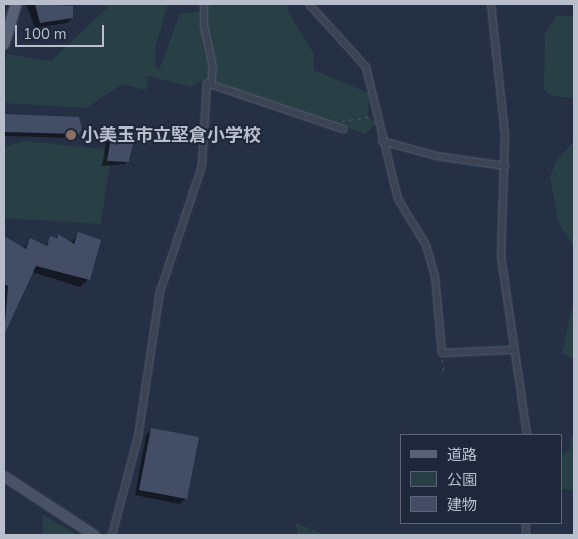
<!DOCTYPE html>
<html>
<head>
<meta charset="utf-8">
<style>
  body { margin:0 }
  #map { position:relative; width:578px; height:539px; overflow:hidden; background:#263045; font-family:"Nunito Sans","Noto Sans JP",sans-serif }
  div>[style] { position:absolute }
  .green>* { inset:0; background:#283f46 }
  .shadow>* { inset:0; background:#0007 }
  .building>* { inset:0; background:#434d65 }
  .path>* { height:1px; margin-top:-0.5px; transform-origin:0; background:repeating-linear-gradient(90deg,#475c61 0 4px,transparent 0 8px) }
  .roads { filter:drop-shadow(0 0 1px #575e6f) drop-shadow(0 0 1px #575e6f) }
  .street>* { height:6px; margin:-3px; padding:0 3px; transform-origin:3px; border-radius:3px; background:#3b4354 }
  .secondary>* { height:9px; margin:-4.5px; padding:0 4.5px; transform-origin:4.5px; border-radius:4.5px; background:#495167 }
  .primary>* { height:10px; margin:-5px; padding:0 5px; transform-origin:5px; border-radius:5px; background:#596274 }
  .dots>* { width:14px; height:14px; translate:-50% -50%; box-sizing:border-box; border:2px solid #1f273a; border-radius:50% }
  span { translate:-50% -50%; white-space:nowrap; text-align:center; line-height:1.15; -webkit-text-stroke:4px #1f273a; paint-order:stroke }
  .poi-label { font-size:18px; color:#b9becd; font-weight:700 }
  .left { translate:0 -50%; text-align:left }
  .frame { position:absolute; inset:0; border:5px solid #b9becd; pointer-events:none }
  .legend { position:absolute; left:400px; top:434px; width:162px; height:90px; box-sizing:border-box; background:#1f273a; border:1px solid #5d6375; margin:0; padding:6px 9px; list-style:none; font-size:15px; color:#b9becd }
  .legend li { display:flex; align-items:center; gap:10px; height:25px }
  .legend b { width:25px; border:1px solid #5d6375 }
  .scale { position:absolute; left:15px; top:25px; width:89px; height:22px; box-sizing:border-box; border:2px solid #b9becd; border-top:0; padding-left:6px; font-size:15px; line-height:18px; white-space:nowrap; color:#b9becd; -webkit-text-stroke:4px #1f273a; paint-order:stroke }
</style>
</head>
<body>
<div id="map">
  <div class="green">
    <i style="clip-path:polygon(103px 4px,168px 4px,155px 49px,156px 68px,160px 68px,180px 13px,201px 12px,208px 4px,289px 4px,287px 10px,314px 54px,314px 70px,369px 93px,368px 117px,376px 123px,365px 134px,214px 82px,212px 75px,191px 87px,148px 76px,146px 90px,122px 84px,86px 108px,4px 103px,4px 62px,8px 54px,51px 61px,109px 6px)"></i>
    <i style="clip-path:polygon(556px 16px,574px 16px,574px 98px,552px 96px,544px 90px,545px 32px)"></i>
    <i style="clip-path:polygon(24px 141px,104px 149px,110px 162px,101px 224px,4px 218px,4px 147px)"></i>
    <i style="clip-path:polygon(574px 142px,574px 247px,558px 221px,550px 177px,557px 159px)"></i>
    <i style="clip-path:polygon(574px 301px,574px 360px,562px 352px)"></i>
    <i style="clip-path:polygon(571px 437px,574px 437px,574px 490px,562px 489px,562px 456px,570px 450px)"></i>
    <i style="clip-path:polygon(43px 515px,78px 535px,43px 535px)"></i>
    <i style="clip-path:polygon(296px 523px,325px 535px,297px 535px)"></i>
  </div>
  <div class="shadow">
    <i style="clip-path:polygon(26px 4px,48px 4px,72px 18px,67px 23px,35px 28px)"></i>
    <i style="clip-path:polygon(4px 115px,78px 118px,78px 134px,74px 138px,4px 136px)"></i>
    <i style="clip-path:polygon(114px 127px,132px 127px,131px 158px,125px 164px,102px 166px,108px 132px)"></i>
    <i style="clip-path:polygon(78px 234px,100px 240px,86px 282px,80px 287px,32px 272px,4px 332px,4px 239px,23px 249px,31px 240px,44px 246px,58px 235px,71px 244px)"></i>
    <i style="clip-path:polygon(152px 430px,186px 498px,180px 504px,135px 495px,146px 435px)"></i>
  </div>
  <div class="building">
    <i style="clip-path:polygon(35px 4px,73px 6px,73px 18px,40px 23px)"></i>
    <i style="clip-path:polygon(4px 114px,79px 117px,82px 128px,79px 134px,4px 132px)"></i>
    <i style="clip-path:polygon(113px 125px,136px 130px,129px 162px,107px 161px)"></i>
    <i style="clip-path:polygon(78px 232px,101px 240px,90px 280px,36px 266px,4px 335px,8px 286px,4px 284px,4px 236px,26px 249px,30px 238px,47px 246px,50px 236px,57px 238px,58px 234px,74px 244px)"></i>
    <i style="clip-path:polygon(151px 428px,199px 437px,187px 499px,139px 490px)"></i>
  </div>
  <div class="path">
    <i style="left:341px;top:121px;width:30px;rotate:-8deg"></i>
    <i style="left:442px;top:359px;width:15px;rotate:82deg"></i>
  </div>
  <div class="roads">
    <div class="street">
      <i style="left:204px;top:4px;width:22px;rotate:90deg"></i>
      <i style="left:204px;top:26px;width:42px;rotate:77.6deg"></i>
      <i style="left:213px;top:67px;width:16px;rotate:97deg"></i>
      <i style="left:309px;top:4px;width:85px;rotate:47.9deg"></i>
      <i style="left:366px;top:67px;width:136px;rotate:76.4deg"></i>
      <i style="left:398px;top:199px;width:54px;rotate:58.7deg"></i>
      <i style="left:426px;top:245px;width:32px;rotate:74deg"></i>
      <i style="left:435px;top:276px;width:77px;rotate:84.8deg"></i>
      <i style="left:442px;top:353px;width:70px;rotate:-2.5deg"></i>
      <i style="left:491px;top:4px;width:132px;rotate:83.9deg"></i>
      <i style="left:505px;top:135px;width:121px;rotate:91.9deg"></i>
      <i style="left:501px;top:256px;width:181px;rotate:81.7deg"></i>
      <i style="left:382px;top:141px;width:56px;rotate:15.5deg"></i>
      <i style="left:436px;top:156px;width:70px;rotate:8.2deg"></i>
      <i style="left:112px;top:535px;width:101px;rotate:-75.1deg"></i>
      <i style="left:138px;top:437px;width:147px;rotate:-81.4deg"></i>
      <i style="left:160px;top:292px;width:133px;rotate:-71.6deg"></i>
      <i style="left:202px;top:166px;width:83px;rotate:-86.6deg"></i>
      <i style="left:207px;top:83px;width:144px;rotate:18.7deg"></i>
      <i style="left:526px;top:535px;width:12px;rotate:-90deg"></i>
    </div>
    <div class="secondary">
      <i style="left:4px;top:476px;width:108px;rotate:33.2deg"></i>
    </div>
    <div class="primary">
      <i style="left:4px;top:44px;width:42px;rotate:-73.3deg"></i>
    </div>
  </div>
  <div class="dots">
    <i style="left:71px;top:135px;background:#8d6e63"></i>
  </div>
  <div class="poi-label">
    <span class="left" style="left:81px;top:135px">小美玉市立堅倉小学校</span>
  </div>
  <div class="frame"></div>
  <ul class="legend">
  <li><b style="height:6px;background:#596274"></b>道路</li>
  <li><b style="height:14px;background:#283f46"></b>公園</li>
  <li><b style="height:14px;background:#434d65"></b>建物</li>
  </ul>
  <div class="scale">100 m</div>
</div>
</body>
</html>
